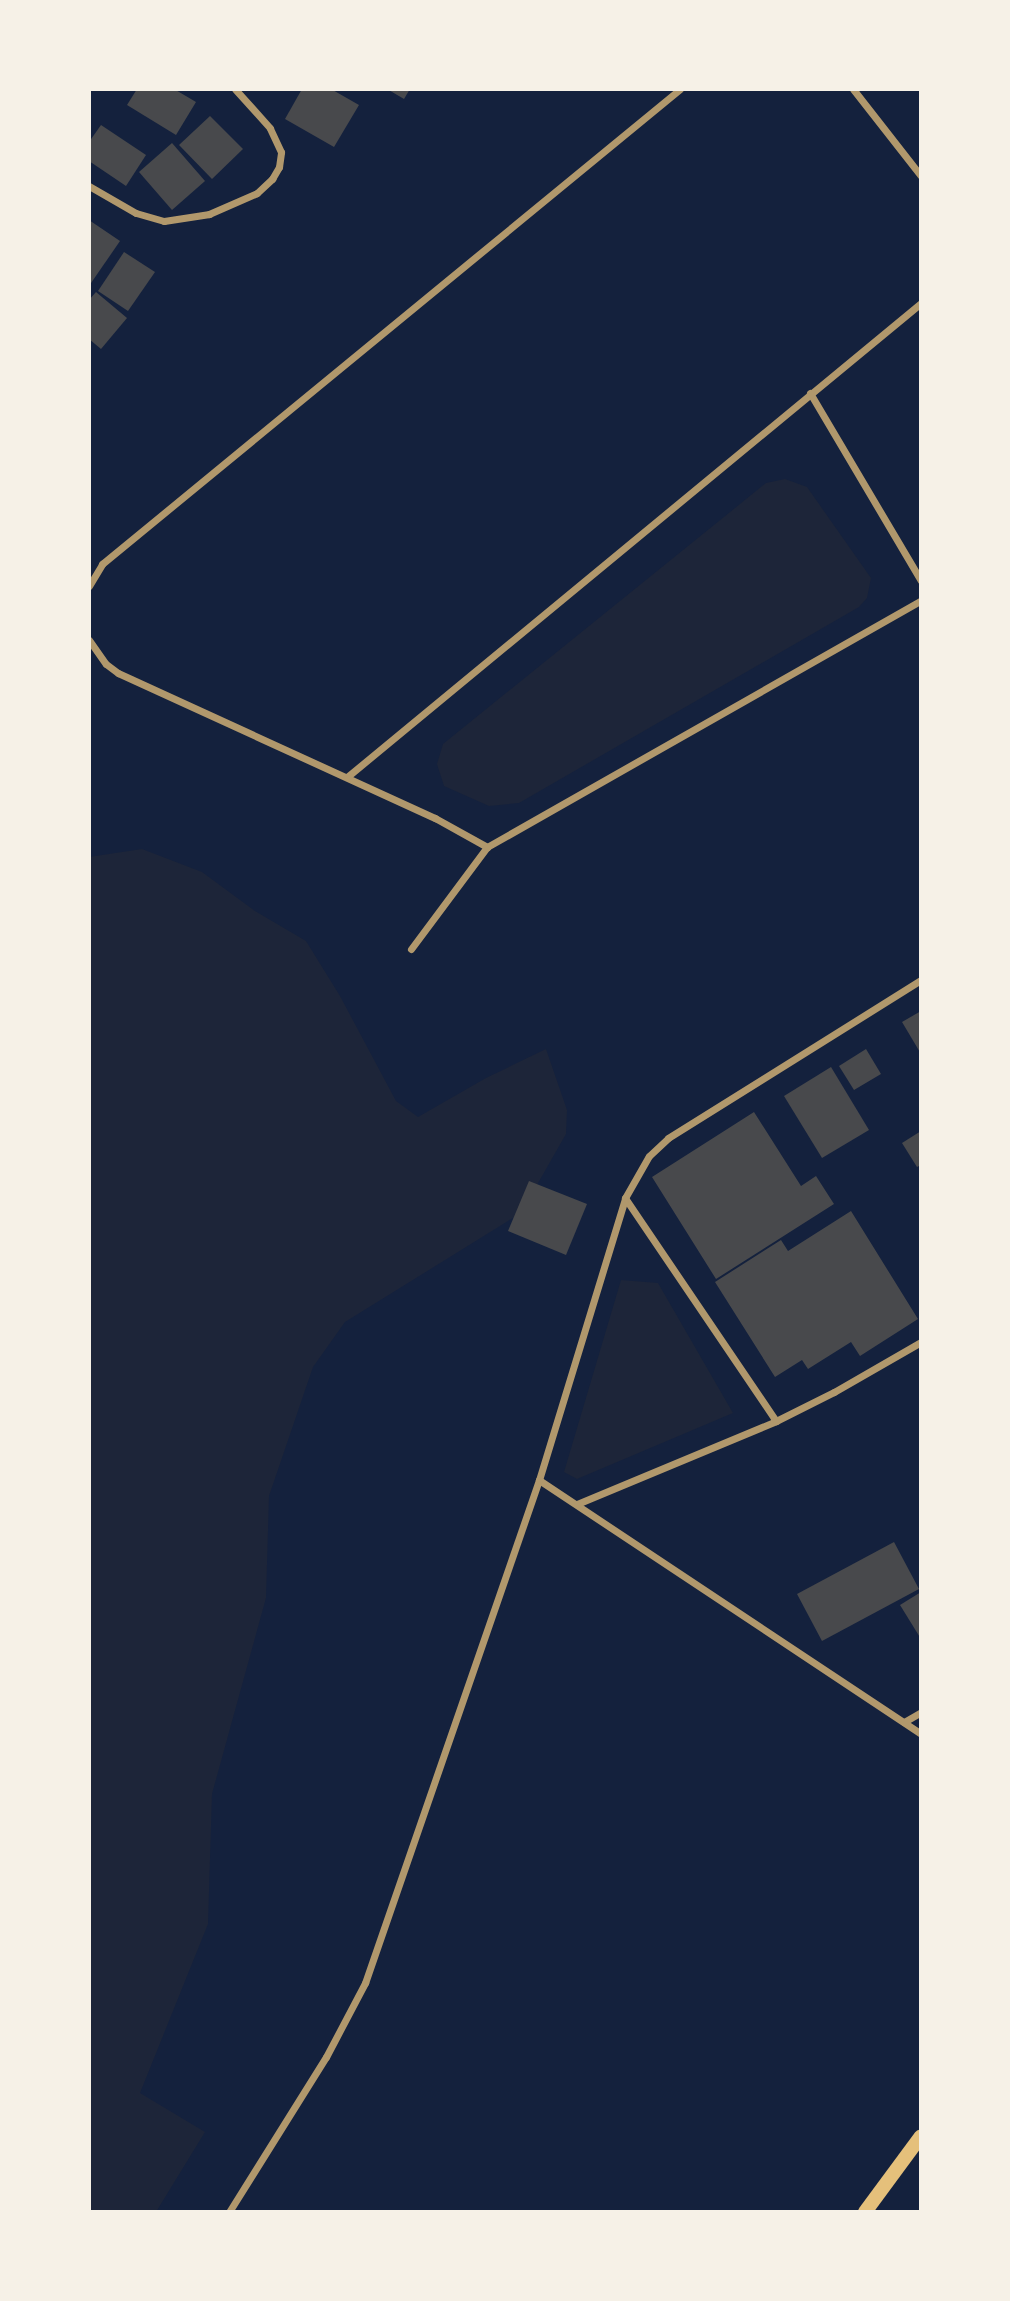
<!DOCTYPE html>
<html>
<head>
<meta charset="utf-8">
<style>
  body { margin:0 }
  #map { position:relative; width:1010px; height:2301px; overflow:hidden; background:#14213d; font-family:"Fira Sans",sans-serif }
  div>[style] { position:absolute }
  .green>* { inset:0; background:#1d2539 }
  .building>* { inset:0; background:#48494c }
  .minor>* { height:7px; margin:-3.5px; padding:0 3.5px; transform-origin:3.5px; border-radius:3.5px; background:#b1986c }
  .secondary>* { height:14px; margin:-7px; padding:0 7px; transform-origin:7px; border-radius:7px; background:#e5c07b }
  span { translate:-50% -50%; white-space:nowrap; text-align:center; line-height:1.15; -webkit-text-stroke:5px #f6f1e7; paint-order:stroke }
  .frame { position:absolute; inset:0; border:91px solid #f6f1e7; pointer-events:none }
</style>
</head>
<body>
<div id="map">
  <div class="green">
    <i style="clip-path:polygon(785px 479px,807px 487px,871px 578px,867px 598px,859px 607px,519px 803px,489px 806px,444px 786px,437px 764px,443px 744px,766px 483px)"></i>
    <i style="clip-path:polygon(142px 849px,202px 872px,255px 911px,306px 941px,340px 996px,396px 1101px,418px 1117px,486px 1078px,546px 1049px,567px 1110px,566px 1134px,521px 1213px,345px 1322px,313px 1367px,269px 1496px,266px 1598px,212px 1794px,208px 1924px,140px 2093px,205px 2132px,156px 2212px,89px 2212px,89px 857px)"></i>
    <i style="clip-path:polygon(621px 1280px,658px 1283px,733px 1413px,577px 1479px,564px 1472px)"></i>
  </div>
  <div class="building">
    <i style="clip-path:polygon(137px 89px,174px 89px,196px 102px,176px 135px,127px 105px)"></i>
    <i style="clip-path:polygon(302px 89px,331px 89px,359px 105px,334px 147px,285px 119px)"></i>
    <i style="clip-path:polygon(387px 89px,410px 89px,404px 99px)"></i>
    <i style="clip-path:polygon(210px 116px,243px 149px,212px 179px,179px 145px)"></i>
    <i style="clip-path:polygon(101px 125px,146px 155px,126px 186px,89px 161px,89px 142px)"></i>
    <i style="clip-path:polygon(172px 143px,205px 181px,172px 210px,139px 172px)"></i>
    <i style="clip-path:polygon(89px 220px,120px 241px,89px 286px)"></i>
    <i style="clip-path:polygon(124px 252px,155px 272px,128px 311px,98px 291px)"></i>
    <i style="clip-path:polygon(96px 292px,127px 318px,101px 349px,89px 339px,89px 300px)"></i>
    <i style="clip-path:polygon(921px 1011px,921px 1054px,902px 1022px)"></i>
    <i style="clip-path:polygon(866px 1049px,881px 1074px,854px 1090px,839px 1066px)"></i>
    <i style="clip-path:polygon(831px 1067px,869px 1130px,822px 1158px,784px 1096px)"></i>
    <i style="clip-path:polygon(754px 1112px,801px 1186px,816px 1176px,834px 1204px,716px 1279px,652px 1177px)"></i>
    <i style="clip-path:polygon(921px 1131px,921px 1165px,917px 1167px,902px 1143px)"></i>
    <i style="clip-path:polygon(529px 1181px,587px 1204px,566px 1255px,508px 1231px)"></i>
    <i style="clip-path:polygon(851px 1211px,918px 1319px,860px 1356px,851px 1342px,808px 1369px,802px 1360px,775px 1377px,715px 1282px,781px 1240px,788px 1251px)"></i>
    <i style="clip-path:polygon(894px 1542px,919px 1589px,822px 1641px,797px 1594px)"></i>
    <i style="clip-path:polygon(921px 1592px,921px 1639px,900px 1605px)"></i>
  </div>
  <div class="minor">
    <i style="left:853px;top:89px;width:110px;rotate:52deg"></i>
    <i style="left:89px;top:186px;width:54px;rotate:29.9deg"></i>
    <i style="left:136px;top:213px;width:29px;rotate:16deg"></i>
    <i style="left:164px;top:221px;width:46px;rotate:-8.8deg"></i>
    <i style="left:209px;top:214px;width:52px;rotate:-23.6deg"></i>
    <i style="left:257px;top:193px;width:21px;rotate:-43deg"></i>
    <i style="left:272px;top:179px;width:14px;rotate:-60deg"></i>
    <i style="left:279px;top:167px;width:15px;rotate:-82deg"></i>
    <i style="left:281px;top:152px;width:26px;rotate:-115deg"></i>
    <i style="left:270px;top:128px;width:52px;rotate:-131.9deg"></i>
    <i style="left:810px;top:393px;width:218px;rotate:59.4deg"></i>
    <i style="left:89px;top:586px;width:26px;rotate:-59deg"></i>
    <i style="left:102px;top:564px;width:748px;rotate:-39.41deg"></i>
    <i style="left:89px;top:640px;width:29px;rotate:55deg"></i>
    <i style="left:106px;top:664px;width:15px;rotate:37deg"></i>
    <i style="left:118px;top:673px;width:349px;rotate:24.6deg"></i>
    <i style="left:435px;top:818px;width:60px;rotate:29.1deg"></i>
    <i style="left:487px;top:847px;width:499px;rotate:-29.6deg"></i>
    <i style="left:347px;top:777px;width:744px;rotate:-39.55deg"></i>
    <i style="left:411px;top:949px;width:127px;rotate:-53.3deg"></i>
    <i style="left:625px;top:1198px;width:269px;rotate:55.9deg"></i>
    <i style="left:539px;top:1480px;width:459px;rotate:33.6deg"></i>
    <i style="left:577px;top:1504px;width:216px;rotate:-22.6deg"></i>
    <i style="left:776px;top:1421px;width:65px;rotate:-26.6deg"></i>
    <i style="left:834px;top:1392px;width:100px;rotate:-29.9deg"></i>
    <i style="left:904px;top:1722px;width:20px;rotate:-30deg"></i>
    <i style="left:229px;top:2212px;width:183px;rotate:-58deg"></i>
    <i style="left:326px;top:2057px;width:84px;rotate:-62.2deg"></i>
    <i style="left:365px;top:1983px;width:532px;rotate:-70.92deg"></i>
    <i style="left:539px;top:1480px;width:295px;rotate:-73deg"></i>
    <i style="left:625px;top:1198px;width:48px;rotate:-60.3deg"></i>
    <i style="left:649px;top:1156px;width:26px;rotate:-43deg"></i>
    <i style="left:668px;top:1138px;width:298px;rotate:-32deg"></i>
  </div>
  <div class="secondary">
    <i style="left:865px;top:2212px;width:94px;rotate:-53.6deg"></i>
  </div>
  <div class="frame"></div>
</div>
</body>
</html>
